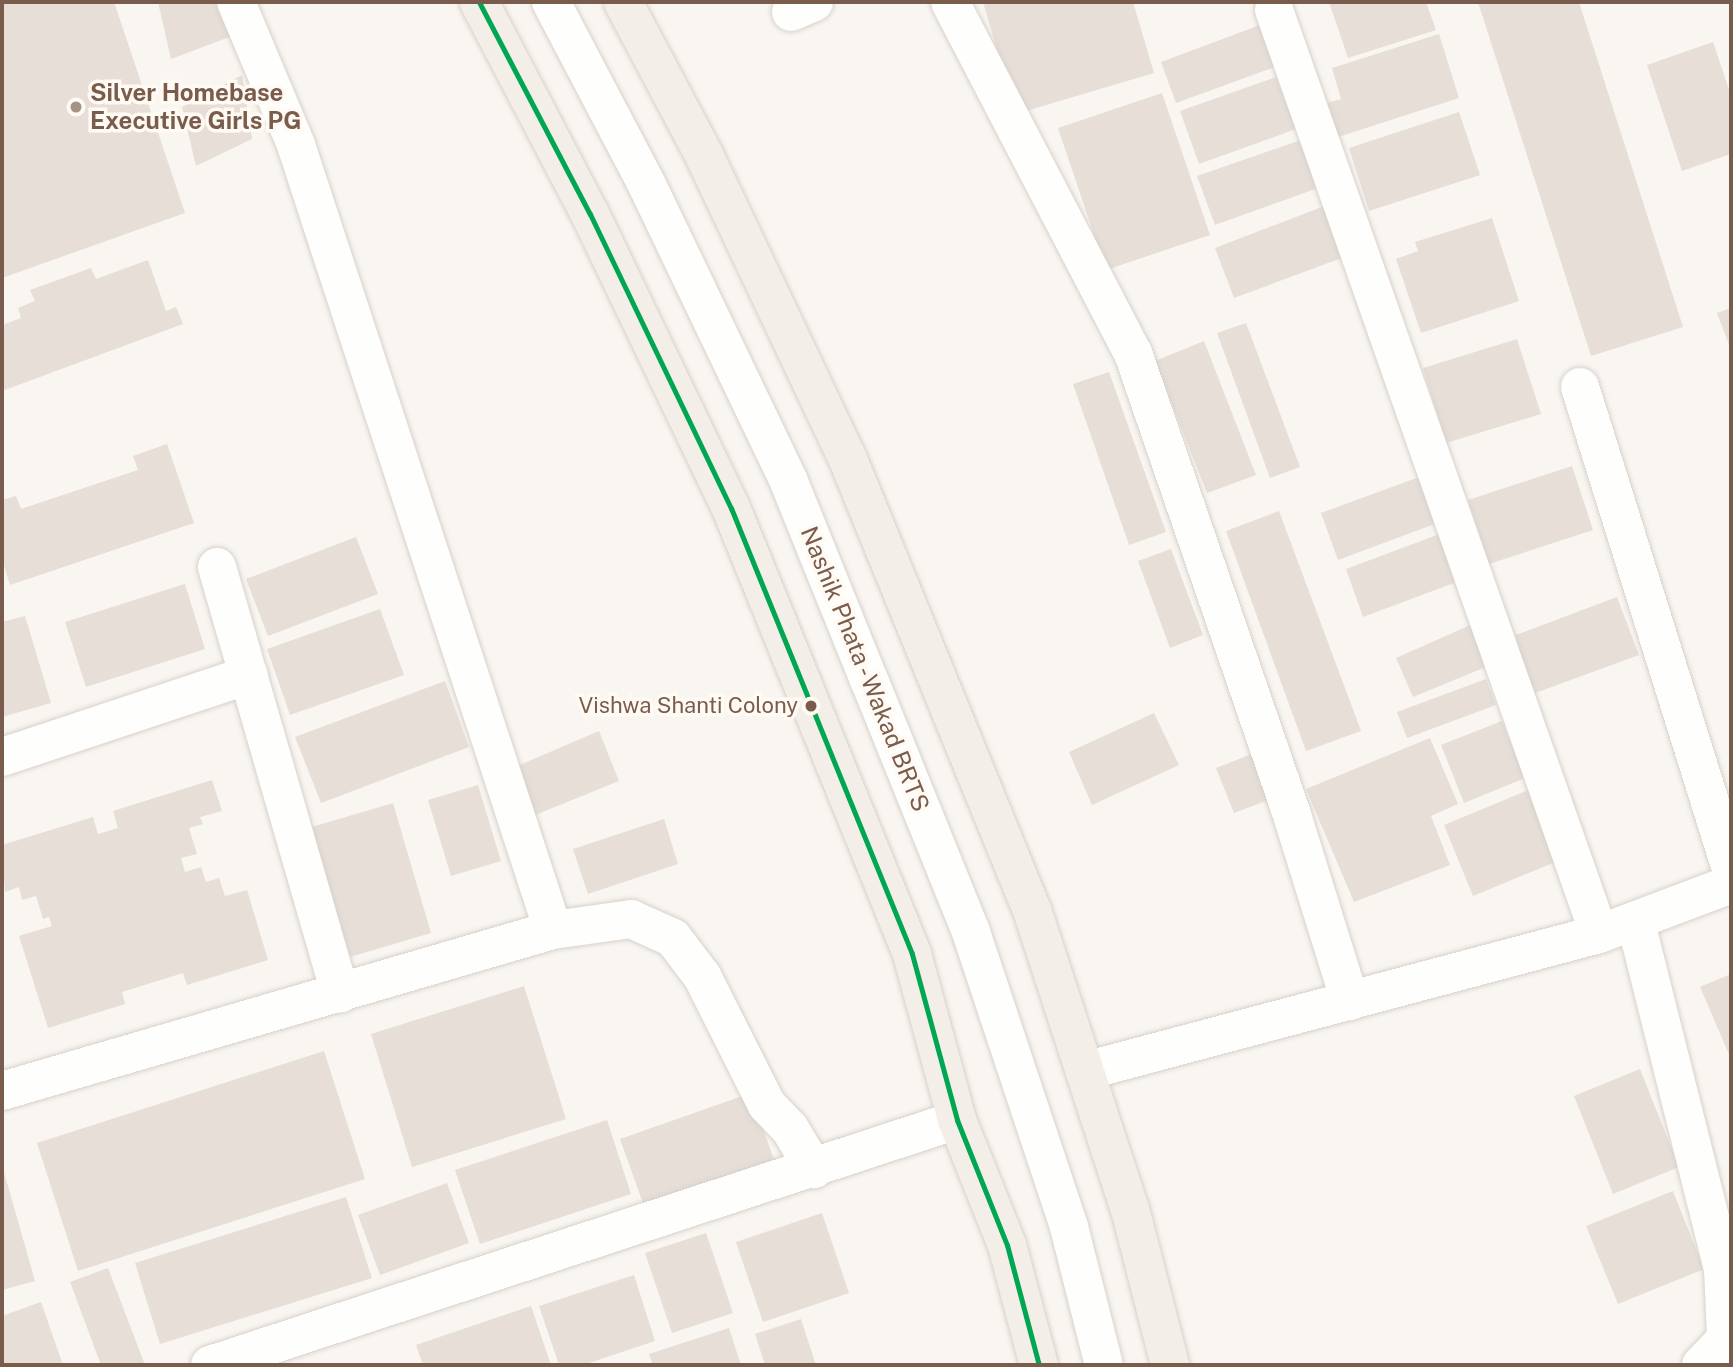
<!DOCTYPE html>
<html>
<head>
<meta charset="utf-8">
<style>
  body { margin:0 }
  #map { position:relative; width:1733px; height:1367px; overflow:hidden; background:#f9f5f0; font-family:"Public Sans",sans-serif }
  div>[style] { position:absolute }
  .building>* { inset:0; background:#e6ded7 }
  .roads { filter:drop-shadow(0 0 2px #d7d1cb) drop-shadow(0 0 2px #d7d1cb) }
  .minor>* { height:38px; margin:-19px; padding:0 19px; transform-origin:19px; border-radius:19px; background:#fefefd }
  .major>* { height:38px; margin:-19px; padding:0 19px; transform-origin:19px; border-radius:19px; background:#f3eee8 }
  .bus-1>* { height:5px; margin:-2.5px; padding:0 2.5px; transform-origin:2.5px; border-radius:2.5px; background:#00a651 }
  .dots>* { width:19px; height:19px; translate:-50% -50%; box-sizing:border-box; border:4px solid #fffaf3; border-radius:50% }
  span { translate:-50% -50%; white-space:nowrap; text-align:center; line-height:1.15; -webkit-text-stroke:7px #fffaf3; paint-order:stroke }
  .bus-label { font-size:22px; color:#7a5c4d }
  .right { translate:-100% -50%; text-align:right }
  .poi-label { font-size:24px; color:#7a5c4d; font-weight:700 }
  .left { translate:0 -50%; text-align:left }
  .street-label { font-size:24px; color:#7a5c4d }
  .frame { position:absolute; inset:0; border:4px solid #7a5c4d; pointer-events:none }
</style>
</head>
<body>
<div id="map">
  <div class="building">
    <i style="clip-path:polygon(2px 2px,114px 2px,185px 213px,2px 278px)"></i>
    <i style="clip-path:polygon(158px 2px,220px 2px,232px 36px,171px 59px)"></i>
    <i style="clip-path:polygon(983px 2px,1133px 2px,1154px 73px,1016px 114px)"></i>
    <i style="clip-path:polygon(1329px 2px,1426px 2px,1436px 30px,1348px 58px)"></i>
    <i style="clip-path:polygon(1478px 2px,1579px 2px,1683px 327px,1591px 356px)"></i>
    <i style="clip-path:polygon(1260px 25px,1275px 67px,1176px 103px,1161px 62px)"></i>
    <i style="clip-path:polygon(1439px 34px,1459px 98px,1335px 138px,1323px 104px,1341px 99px,1332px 68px)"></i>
    <i style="clip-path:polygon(1713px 42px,1731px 96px,1731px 154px,1682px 171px,1647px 65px)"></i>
    <i style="clip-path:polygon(242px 75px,252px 139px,196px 166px,182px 107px)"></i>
    <i style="clip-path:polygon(1276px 77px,1296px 129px,1199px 164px,1180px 111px)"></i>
    <i style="clip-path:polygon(1162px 93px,1210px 235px,1106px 270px,1058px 128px)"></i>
    <i style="clip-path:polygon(1459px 112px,1480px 175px,1369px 211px,1349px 148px)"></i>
    <i style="clip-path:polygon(1301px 140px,1318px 188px,1215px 225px,1197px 176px)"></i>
    <i style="clip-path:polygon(1327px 205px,1347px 256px,1234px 298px,1215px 248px)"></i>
    <i style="clip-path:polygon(1492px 218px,1519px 301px,1421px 333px,1396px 259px,1418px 251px,1415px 242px)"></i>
    <i style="clip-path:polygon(148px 260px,166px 311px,176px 307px,183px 324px,2px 391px,2px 325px,21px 318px,18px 308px,35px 301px,30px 290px,91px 268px,96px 279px)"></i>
    <i style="clip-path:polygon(1731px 308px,1731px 350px,1717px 313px)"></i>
    <i style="clip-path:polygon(1246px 323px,1300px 467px,1270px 478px,1217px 333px)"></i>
    <i style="clip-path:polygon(1517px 339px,1541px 414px,1446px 443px,1423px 368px)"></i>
    <i style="clip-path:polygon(1204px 341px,1256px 475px,1207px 493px,1155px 361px)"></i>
    <i style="clip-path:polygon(1109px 372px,1166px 532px,1129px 545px,1073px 384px)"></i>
    <i style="clip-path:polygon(167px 444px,194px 523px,10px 585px,2px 559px,2px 500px,16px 496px,21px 509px,138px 470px,133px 456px)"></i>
    <i style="clip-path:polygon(1572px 466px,1593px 530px,1489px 564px,1468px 500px)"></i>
    <i style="clip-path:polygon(1422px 476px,1440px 522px,1338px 560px,1321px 513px)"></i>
    <i style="clip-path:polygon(1279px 511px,1361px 731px,1306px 751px,1226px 531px)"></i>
    <i style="clip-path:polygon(1445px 532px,1462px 580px,1363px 617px,1346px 569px)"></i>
    <i style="clip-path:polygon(356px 537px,378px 594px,268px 636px,246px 579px)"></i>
    <i style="clip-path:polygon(1171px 549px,1203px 635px,1170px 648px,1138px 561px)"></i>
    <i style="clip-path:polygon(185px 584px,205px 649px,86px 687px,65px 622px)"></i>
    <i style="clip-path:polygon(1617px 597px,1639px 655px,1535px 693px,1513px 636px)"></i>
    <i style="clip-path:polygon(380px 609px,404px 675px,290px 715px,267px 649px)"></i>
    <i style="clip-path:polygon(25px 616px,51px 703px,2px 717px,2px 622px)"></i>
    <i style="clip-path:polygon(1475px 623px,1493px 664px,1413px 697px,1396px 658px)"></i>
    <i style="clip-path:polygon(1486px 679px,1496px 705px,1407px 738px,1397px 712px)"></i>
    <i style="clip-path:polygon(445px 681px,469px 747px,321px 803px,295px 737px)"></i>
    <i style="clip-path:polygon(1154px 713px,1179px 765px,1092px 805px,1069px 752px)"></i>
    <i style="clip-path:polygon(1502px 721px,1525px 778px,1464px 803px,1441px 745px)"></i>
    <i style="clip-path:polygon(599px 731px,619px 781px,535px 815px,515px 767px)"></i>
    <i style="clip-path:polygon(1430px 738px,1458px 804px,1431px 816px,1450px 865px,1354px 902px,1306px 789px)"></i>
    <i style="clip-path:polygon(1257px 752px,1274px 798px,1234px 813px,1216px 768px)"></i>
    <i style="clip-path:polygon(212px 780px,222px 811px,200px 817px,203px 824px,189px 828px,197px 854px,181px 858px,185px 872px,201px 867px,206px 882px,219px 878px,225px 896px,247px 890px,268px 960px,187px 985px,183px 973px,122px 992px,125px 1004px,48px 1028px,19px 936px,52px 926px,49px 917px,43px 919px,36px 896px,22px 900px,19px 887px,5px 892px,2px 845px,93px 817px,98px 834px,118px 828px,113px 811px)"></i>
    <i style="clip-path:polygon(478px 785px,501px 861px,451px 876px,428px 800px)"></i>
    <i style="clip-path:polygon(1531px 789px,1560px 860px,1473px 896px,1444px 825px)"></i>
    <i style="clip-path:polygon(393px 803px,431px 933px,350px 957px,312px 827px)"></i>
    <i style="clip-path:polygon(664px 819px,678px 864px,588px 894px,573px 849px)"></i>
    <i style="clip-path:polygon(1731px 974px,1731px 1059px,1700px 987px)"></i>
    <i style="clip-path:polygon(524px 986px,566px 1119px,412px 1167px,371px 1034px)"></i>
    <i style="clip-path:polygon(324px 1051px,365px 1179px,78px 1271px,37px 1143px)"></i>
    <i style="clip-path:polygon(1640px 1069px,1679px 1167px,1613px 1194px,1574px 1096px)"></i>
    <i style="clip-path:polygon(751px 1093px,778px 1172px,648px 1217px,620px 1139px)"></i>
    <i style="clip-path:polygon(607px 1120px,631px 1194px,480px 1244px,455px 1170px)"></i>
    <i style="clip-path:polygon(2px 1165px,35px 1281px,2px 1290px)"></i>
    <i style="clip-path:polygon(447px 1183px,469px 1243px,380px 1275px,358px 1215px)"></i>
    <i style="clip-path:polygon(1673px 1191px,1704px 1269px,1618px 1304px,1586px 1226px)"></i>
    <i style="clip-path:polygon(346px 1197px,372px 1278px,160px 1344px,135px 1263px)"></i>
    <i style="clip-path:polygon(822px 1213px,849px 1293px,763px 1322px,736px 1242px)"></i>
    <i style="clip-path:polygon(706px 1233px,733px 1313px,672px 1333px,645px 1253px)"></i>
    <i style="clip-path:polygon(108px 1268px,145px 1365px,101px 1365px,70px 1282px)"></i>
    <i style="clip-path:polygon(634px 1275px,655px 1341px,583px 1365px,559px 1365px,539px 1306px)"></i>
    <i style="clip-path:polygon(41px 1302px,63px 1365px,2px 1365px,2px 1316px)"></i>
    <i style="clip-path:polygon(531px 1306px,551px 1365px,423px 1365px,416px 1345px)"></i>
    <i style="clip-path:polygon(801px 1319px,816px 1365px,765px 1365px,755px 1334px)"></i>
    <i style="clip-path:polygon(729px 1328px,741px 1365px,653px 1365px,649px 1354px)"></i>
  </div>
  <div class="roads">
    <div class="minor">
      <i style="left:236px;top:2px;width:155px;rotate:67.2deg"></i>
      <i style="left:296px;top:145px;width:826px;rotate:71.87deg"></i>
      <i style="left:551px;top:2px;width:207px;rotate:62.3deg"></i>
      <i style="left:647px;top:185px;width:329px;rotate:64.4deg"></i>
      <i style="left:789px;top:482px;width:216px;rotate:68deg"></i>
      <i style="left:870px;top:682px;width:270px;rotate:68deg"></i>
      <i style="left:971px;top:932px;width:311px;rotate:71.6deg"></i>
      <i style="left:1069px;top:1227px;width:142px;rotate:75.8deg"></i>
      <i style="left:950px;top:2px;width:396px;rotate:62.5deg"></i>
      <i style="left:1133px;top:353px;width:489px;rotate:71deg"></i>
      <i style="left:1292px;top:815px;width:195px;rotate:72.7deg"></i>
      <i style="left:1274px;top:10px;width:979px;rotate:70.62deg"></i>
      <i style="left:791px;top:12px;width:25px;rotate:-23deg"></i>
      <i style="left:1580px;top:387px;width:505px;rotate:72.61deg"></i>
      <i style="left:217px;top:567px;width:444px;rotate:73.9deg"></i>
      <i style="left:2px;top:757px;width:260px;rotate:-18.4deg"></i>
      <i style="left:1636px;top:923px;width:357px;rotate:75.9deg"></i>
      <i style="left:1723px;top:1269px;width:70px;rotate:87.5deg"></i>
      <i style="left:1726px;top:1339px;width:36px;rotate:134deg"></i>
      <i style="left:1085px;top:1071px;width:532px;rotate:-14.92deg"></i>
      <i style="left:1599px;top:934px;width:141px;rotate:-20.7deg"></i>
      <i style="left:2px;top:1091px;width:574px;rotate:-16.29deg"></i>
      <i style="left:553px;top:930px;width:79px;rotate:-8deg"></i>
      <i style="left:631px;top:919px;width:46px;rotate:24.3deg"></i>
      <i style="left:673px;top:938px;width:48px;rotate:52.7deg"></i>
      <i style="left:702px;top:976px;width:144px;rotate:63.3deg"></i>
      <i style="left:767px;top:1105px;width:33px;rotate:46deg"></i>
      <i style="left:790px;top:1129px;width:47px;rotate:59deg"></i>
      <i style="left:210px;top:1365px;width:786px;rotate:-18.16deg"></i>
    </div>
    <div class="major">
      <i style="left:479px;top:2px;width:239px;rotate:62.4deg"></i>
      <i style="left:590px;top:214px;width:326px;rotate:64.4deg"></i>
      <i style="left:731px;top:508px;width:481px;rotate:67.9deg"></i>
      <i style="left:912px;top:954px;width:172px;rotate:74.8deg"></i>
      <i style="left:957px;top:1120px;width:135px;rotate:68.2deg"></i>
      <i style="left:1007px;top:1245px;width:124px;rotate:75.1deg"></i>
      <i style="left:623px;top:2px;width:175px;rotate:62.1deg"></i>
      <i style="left:705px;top:157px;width:332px;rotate:64.7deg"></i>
      <i style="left:847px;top:457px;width:489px;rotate:67.8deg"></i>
      <i style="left:1032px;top:910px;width:315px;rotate:71.9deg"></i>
      <i style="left:1130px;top:1209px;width:161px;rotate:75.6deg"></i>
    </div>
  </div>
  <div class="bus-1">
    <i style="left:479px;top:2px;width:239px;rotate:62.4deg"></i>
    <i style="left:590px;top:214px;width:326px;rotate:64.4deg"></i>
    <i style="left:731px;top:508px;width:481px;rotate:67.9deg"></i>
    <i style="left:912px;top:954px;width:172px;rotate:74.8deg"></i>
    <i style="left:957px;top:1120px;width:135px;rotate:68.2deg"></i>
    <i style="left:1007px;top:1245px;width:124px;rotate:75.1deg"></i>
  </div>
  <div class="dots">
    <i style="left:76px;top:107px;background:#a69286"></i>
    <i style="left:811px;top:706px;background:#7a5c4d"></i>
  </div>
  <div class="bus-label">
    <span class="right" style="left:798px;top:706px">Vishwa Shanti Colony</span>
  </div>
  <div class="poi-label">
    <span class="left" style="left:90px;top:107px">Silver Homebase<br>Executive Girls PG</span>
  </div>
  <div class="street-label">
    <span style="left:865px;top:669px;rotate:68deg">Nashik Phata - Wakad BRTS</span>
  </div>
  <div class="frame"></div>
</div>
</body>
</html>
